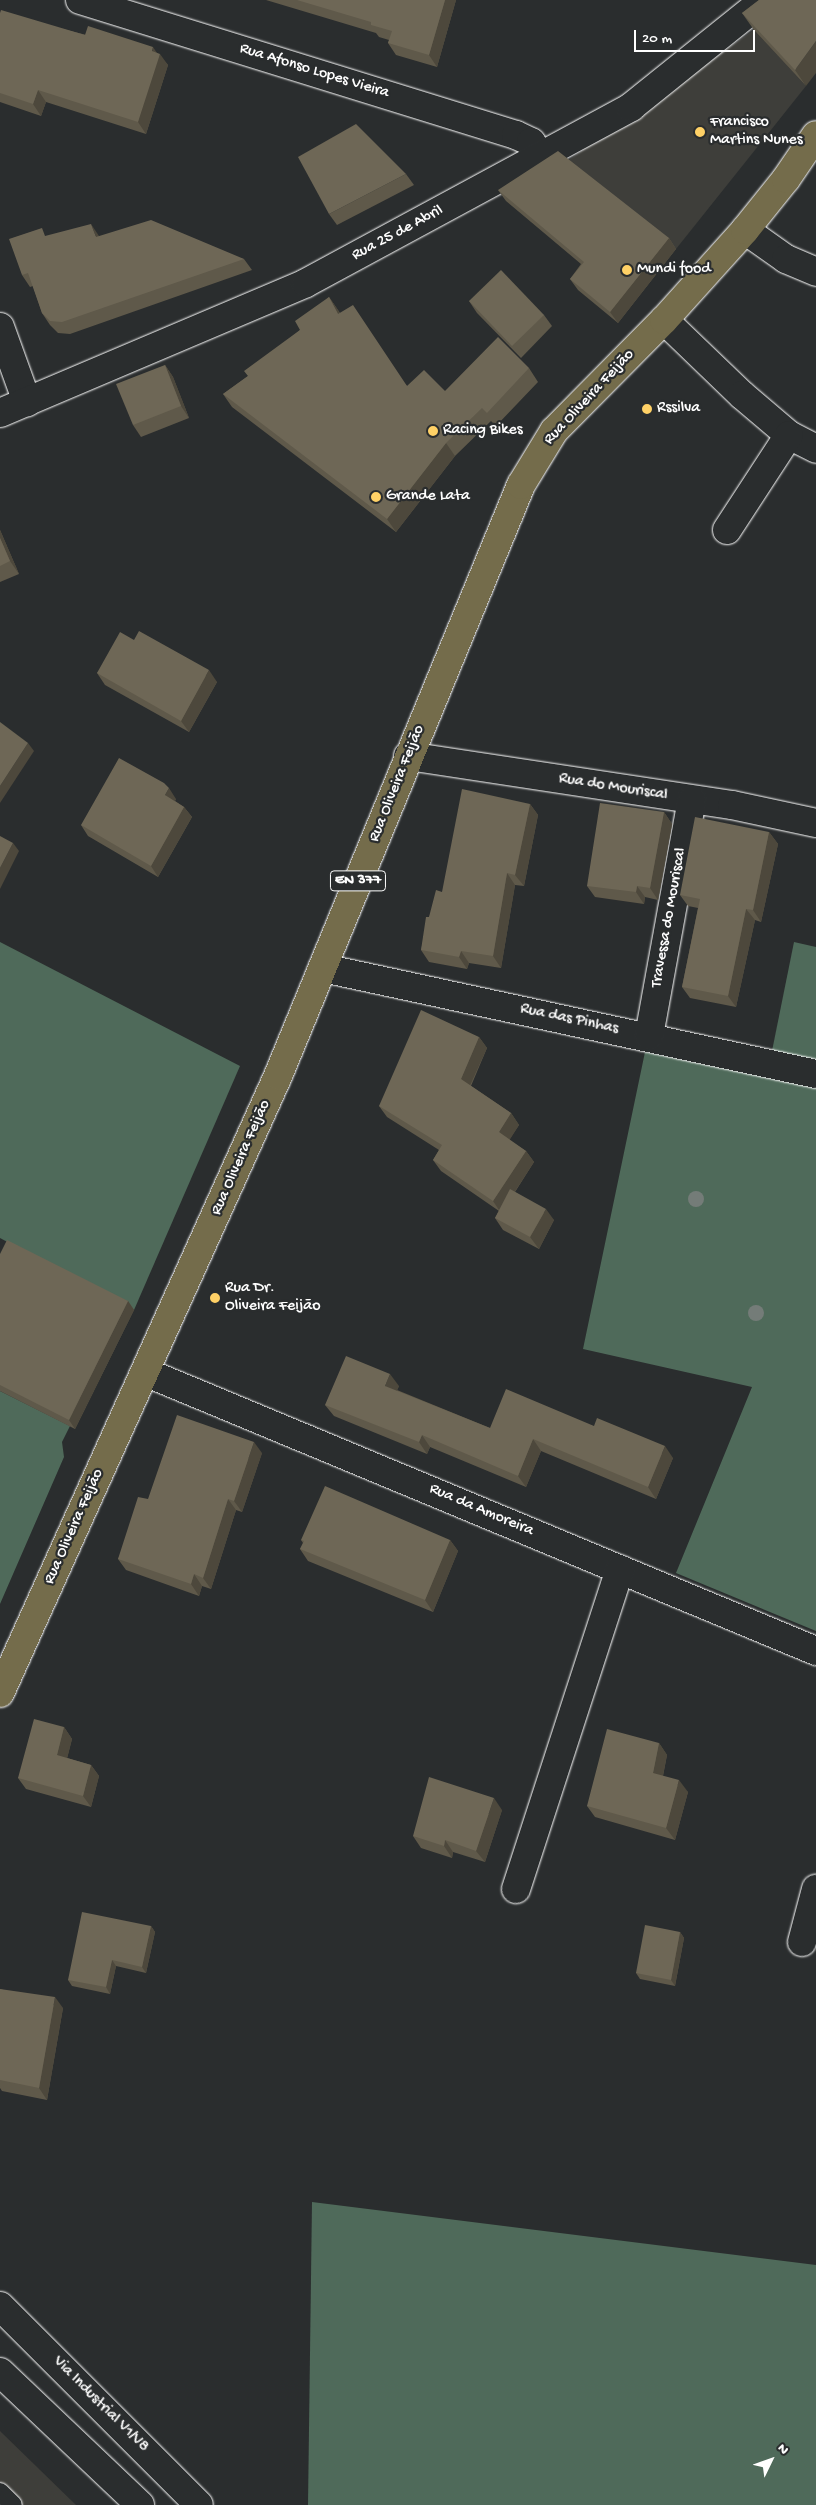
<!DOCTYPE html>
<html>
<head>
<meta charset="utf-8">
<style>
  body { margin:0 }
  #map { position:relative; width:816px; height:2505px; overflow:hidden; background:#2a2d2e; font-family:"Gochi Hand",sans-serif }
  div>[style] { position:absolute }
  .built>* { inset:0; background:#3e3e3a }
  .green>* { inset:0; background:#4f6a5a }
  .roads { filter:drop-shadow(0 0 1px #fff) drop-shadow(0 0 1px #fff) }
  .lane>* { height:18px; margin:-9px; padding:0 9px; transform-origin:9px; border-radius:9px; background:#2a2d2e }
  .street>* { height:28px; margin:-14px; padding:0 14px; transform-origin:14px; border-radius:14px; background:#2a2d2e }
  .secondary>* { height:28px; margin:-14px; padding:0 14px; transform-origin:14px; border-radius:14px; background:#2a2d2e }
  .primary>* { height:28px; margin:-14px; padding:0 14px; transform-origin:14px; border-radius:14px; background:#746c4b }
  .trees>* { width:16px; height:16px; margin:-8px; border-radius:50%; background:#747c78 }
  .wall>* { inset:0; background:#5f594a }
  .shaded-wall>* { inset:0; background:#4d483c }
  .building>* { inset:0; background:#6e6756 }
  .dots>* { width:14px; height:14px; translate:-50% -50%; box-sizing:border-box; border:2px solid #2a2d2e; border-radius:50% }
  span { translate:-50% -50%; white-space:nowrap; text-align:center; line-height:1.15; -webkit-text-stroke:4.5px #2a2d2e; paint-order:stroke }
  .shield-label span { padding:1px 4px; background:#2a2d2e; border:1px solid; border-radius:4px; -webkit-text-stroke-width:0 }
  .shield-label { font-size:15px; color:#fff; font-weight:700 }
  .street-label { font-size:16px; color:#fff }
  .poi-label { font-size:16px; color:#fff }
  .left { translate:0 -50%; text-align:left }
  .north { position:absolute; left:746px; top:2435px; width:50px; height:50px; -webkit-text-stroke:4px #2a2d2e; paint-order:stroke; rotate:48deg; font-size:14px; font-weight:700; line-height:20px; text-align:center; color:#fff }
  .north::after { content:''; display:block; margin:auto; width:18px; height:22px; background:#fff; clip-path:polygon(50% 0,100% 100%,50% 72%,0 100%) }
  .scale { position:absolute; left:634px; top:30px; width:121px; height:22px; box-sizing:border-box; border:2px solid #fff; border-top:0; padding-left:6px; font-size:15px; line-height:18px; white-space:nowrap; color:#fff; -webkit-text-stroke:4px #2a2d2e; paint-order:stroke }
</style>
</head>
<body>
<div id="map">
  <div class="built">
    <i style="clip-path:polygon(754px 30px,806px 86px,676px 249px,566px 162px)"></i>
    <i style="clip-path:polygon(0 2431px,76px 2505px,0 2505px)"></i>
  </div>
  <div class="green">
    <i style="clip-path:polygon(0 942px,240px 1066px,134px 1310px,0 1238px)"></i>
    <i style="clip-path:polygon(794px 942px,816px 947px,816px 1061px,772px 1051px)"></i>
    <i style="clip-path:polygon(645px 1052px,816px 1088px,816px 1631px,676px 1573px,752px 1387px,583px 1349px)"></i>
    <i style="clip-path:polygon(0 1391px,70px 1426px,62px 1442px,64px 1457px,0 1604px)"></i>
    <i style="clip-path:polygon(312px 2202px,816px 2265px,816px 2505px,308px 2505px)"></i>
  </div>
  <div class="roads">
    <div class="lane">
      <i style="left:0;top:2492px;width:18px;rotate:45deg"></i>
    </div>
    <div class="street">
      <i style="left:80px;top:0;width:456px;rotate:17.2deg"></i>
      <i style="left:516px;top:135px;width:17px;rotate:25deg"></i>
      <i style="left:531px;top:142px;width:17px;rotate:54deg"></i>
      <i style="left:745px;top:230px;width:50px;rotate:35.3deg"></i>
      <i style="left:786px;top:259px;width:33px;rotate:23deg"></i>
      <i style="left:664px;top:320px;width:108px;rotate:43.9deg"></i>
      <i style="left:742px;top:395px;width:62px;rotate:40.4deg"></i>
      <i style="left:789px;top:435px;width:30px;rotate:27deg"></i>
      <i style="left:0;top:327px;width:80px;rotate:70.2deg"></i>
      <i style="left:0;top:413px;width:332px;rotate:-23deg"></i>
      <i style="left:306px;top:283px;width:370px;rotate:-28.4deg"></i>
      <i style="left:631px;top:107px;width:171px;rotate:-38.8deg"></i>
      <i style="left:727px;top:530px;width:113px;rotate:-56.9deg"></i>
      <i style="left:408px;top:756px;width:328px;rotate:8.6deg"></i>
      <i style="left:732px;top:805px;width:86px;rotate:12.1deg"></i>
      <i style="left:323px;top:968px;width:504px;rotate:12.13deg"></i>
      <i style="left:649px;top:1036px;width:240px;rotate:-79.7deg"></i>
      <i style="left:145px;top:1372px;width:727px;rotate:22.58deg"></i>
      <i style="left:516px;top:1889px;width:336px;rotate:-72deg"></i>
      <i style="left:802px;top:1942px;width:55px;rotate:-75.2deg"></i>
    </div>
    <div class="secondary">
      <i style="left:0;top:2306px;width:281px;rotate:45deg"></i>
      <i style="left:0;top:2372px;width:193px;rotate:43.5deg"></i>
    </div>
    <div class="primary">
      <i style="left:0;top:1693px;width:677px;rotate:-65.75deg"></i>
      <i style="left:278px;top:1076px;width:639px;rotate:-67.65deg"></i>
      <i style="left:521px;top:485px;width:63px;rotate:-58.6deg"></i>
      <i style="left:554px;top:431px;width:156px;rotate:-45.3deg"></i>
      <i style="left:664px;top:320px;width:121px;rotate:-48deg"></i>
      <i style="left:745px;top:230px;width:65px;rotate:-51.2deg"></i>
      <i style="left:786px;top:179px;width:53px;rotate:-55.7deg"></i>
    </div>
  </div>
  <div class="trees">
    <i style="left:696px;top:1199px"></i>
    <i style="left:756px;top:1313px"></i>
  </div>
  <div class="wall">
    <i style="clip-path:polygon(266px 0,456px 0,437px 67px,396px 55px,388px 43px,389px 40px,379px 37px,376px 33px)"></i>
    <i style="clip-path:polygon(759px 0,806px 86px,754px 30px,742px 13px)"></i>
    <i style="clip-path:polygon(0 13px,157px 53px,168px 65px,146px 134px,46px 102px,41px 116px,0 102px)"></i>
    <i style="clip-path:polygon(406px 174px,414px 185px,337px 225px,329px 214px)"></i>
    <i style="clip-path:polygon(498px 190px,669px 238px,676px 249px,618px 323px,578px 290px,570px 279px,581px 264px,506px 201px)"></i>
    <i style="clip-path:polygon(47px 236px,100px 236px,244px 259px,252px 270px,70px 334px,58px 333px,50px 325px,42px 313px,33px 286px,30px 287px,22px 275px)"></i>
    <i style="clip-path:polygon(329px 297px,340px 313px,407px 386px,445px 391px,529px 368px,538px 382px,496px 426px,491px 421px,455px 456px,396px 532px,232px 407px,223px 394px,248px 376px,300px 330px)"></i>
    <i style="clip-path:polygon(469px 301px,544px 315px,552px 326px,521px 358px,477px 313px)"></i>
    <i style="clip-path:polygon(165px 365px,173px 377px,189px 418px,141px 437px,133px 425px)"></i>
    <i style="clip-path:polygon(0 530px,19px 574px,0 582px)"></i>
    <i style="clip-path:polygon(134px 640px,217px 682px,189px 732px,105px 685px,97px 673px)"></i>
    <i style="clip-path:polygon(176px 799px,175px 801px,184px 807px,192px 817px,158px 877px,88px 836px,81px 825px)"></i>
    <i style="clip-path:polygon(530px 804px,538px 815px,524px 886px,515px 885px,501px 968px,469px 963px,467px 969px,429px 962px,421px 950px,429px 917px,442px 892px)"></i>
    <i style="clip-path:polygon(664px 812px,672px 824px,658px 900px,645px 897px,644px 904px,595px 897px,587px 886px)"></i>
    <i style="clip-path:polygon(769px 832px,778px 844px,761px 922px,755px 920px,736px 1007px,690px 998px,682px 987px,698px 908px,688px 906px,680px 895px)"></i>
    <i style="clip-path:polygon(479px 1037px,487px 1048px,471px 1086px,511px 1113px,519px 1125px,509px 1140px,526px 1151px,534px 1162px,515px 1192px,554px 1220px,539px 1249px,503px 1230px,495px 1218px,499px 1211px,441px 1171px,433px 1160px,439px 1150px,387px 1117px,379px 1106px)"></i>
    <i style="clip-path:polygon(0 1254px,128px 1301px,134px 1310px,75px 1429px,0 1391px)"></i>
    <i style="clip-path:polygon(399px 1386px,397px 1390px,490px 1428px,594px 1426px,673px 1458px,656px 1499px,541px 1451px,526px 1487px,430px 1447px,427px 1454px,334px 1416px,325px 1405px)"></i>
    <i style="clip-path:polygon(262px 1453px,242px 1512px,236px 1510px,211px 1589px,202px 1586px,199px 1596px,126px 1570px,118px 1559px,148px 1499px)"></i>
    <i style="clip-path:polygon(301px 1540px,450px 1540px,458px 1551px,433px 1612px,308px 1561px,300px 1549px,303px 1543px)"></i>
    <i style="clip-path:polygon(64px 1727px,72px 1739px,67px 1758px,91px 1765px,99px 1776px,91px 1807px,26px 1789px,18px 1778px)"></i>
    <i style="clip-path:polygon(659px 1743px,667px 1755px,663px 1776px,688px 1792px,675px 1840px,595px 1817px,587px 1806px)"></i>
    <i style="clip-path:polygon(502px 1810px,485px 1862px,453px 1852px,452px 1858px,421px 1848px,413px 1836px)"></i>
    <i style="clip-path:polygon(151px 1926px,155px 1932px,146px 1973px,116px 1966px,110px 1994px,72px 1986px,68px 1980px)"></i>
    <i style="clip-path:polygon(680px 1932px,684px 1938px,675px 1986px,640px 1979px,636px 1973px)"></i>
    <i style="clip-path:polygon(0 1989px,63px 2008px,47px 2100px,2px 2091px,0 2088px)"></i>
  </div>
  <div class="shaded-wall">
    <i style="clip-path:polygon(445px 0,456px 0,437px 67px,429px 55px)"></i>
    <i style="clip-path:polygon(816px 41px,816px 73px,806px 86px,795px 70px)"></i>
    <i style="clip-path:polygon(153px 47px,159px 56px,160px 54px,168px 65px,146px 134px,138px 122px)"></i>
    <i style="clip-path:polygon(38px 90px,46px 102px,41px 116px,33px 104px)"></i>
    <i style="clip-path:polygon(91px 224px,99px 236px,104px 249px,96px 237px)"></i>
    <i style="clip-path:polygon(669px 238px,676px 249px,618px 323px,610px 312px)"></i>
    <i style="clip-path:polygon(329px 297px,338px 310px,347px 327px,338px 314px)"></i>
    <i style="clip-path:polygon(165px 365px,173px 377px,189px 418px,181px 406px)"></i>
    <i style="clip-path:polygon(446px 443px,455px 456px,396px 532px,387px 519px)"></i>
    <i style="clip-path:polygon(0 530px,19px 574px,10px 561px,0 538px)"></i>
    <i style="clip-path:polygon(209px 670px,217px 682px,189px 732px,181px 721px)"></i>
    <i style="clip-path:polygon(28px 743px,34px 751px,0 803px,0 786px)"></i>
    <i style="clip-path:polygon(169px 788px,176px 799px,172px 806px,165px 795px)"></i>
    <i style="clip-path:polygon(530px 804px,538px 815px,524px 886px,515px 875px)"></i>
    <i style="clip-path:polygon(184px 807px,192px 817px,158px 877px,151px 866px)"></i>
    <i style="clip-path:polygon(664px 812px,672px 824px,658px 900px,650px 888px)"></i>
    <i style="clip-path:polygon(769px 832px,778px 844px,761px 922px,753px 910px)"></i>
    <i style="clip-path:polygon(13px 843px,19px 851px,0 889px,0 868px)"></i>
    <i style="clip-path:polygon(507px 873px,515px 885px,501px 968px,493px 956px)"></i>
    <i style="clip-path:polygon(637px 886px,645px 897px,644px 904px,636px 892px)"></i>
    <i style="clip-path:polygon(746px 909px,755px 920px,736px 1007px,728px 996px)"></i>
    <i style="clip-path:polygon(461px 951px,469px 963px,467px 969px,459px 957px)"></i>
    <i style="clip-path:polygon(479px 1037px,487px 1048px,468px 1090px,461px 1079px)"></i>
    <i style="clip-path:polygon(511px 1113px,519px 1125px,507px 1144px,499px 1132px)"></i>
    <i style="clip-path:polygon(526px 1151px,534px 1162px,501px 1213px,493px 1201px)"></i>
    <i style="clip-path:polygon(546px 1209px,554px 1220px,539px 1249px,530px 1237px)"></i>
    <i style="clip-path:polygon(128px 1301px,134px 1310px,75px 1429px,69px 1420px)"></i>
    <i style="clip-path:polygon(390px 1374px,399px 1386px,394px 1398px,385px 1386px)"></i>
    <i style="clip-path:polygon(422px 1435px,430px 1447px,427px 1454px,419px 1442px)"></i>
    <i style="clip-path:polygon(533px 1439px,541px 1451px,526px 1487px,518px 1476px)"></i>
    <i style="clip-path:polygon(254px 1442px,262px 1453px,242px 1512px,234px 1501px)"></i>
    <i style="clip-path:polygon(665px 1446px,673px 1458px,656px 1499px,648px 1487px)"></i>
    <i style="clip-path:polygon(228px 1499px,236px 1510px,211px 1589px,203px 1578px)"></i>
    <i style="clip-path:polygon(450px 1540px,458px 1551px,433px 1612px,425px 1600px)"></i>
    <i style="clip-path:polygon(194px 1574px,202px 1586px,199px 1596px,191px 1584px)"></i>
    <i style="clip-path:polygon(64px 1727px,72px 1739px,65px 1767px,57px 1755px)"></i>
    <i style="clip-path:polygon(659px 1743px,667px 1755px,661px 1785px,653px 1773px)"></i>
    <i style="clip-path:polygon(91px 1765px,99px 1776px,91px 1807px,83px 1796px)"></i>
    <i style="clip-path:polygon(679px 1780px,688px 1792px,675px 1840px,666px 1828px)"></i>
    <i style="clip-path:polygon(494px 1798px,502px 1810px,485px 1862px,476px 1851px)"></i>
    <i style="clip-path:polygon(445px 1840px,453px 1852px,452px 1858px,444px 1846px)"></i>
    <i style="clip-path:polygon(151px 1926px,155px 1932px,146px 1973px,142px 1967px)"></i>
    <i style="clip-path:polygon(680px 1932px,684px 1938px,675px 1986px,671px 1980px)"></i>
    <i style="clip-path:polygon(112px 1960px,116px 1966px,110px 1994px,106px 1987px)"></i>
    <i style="clip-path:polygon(55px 1997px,63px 2008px,47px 2100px,39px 2088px)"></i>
  </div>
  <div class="building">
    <i style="clip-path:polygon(297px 0,445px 0,429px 55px,388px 43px,392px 31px,371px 25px,371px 22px)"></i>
    <i style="clip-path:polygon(759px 0,816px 0,816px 41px,795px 70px,742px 13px)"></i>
    <i style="clip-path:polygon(1px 10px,85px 35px,88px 26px,153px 47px,152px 51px,160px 54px,138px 122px,38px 90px,33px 104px,0 93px,0 13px)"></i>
    <i style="clip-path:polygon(356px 124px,406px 174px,329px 214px,298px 157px)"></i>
    <i style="clip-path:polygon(558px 151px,669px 238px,610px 312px,570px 279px,584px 262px,498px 190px)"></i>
    <i style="clip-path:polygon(151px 220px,244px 259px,62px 322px,50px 321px,42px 313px,28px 273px,22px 275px,9px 239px,42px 228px,45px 236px,91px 224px,96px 237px)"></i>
    <i style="clip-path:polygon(501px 270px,544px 315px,512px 346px,469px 301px)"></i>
    <i style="clip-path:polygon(329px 297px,338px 314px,353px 305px,407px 386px,424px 370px,445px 391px,498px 337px,529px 368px,487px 413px,482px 408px,446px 443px,387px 519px,223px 394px,248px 376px,244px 371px,300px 330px,295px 321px)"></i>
    <i style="clip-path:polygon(165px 365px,181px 406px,133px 425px,116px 384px)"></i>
    <i style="clip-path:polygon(0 538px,10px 561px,0 566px)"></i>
    <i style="clip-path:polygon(139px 631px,209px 670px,181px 721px,97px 673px,120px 632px,134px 640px)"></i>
    <i style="clip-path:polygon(0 722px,28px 743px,0 786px)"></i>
    <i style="clip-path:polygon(119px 758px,164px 783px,169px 788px,165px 795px,184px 807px,151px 866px,81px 825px)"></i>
    <i style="clip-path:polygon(462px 789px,530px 804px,515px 875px,507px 873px,493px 956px,461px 951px,459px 957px,421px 950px,426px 917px,429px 917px,436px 890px,442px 892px)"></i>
    <i style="clip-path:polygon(600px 803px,664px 812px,650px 888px,637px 886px,636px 892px,587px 886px)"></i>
    <i style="clip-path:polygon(695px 817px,769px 832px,753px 910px,746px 909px,728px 996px,682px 987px,700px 899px,680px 895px)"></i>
    <i style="clip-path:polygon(0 836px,13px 843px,0 868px)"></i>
    <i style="clip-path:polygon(421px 1010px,479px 1037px,461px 1079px,511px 1113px,499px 1132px,526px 1151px,493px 1201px,433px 1160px,442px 1145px,379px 1106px)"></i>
    <i style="clip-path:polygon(510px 1189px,546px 1209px,530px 1237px,495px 1218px)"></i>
    <i style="clip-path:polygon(7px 1240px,128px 1301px,69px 1420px,0 1385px,0 1254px)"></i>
    <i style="clip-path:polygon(346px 1356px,390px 1374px,385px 1386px,490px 1428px,506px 1389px,594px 1426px,597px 1418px,665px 1446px,648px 1487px,533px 1439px,518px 1476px,422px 1435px,419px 1442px,325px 1405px)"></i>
    <i style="clip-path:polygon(177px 1415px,254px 1442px,234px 1501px,228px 1499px,203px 1578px,194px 1574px,191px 1584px,118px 1559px,138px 1497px,148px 1499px)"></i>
    <i style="clip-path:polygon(325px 1486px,450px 1540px,425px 1600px,300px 1549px,304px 1541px,301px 1540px)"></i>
    <i style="clip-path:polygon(34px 1719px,64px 1727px,57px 1755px,91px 1765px,83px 1796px,18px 1778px)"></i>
    <i style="clip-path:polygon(607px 1729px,659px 1743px,653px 1773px,679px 1780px,666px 1828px,587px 1806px)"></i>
    <i style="clip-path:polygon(429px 1777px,494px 1798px,476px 1851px,445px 1840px,444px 1846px,413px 1836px)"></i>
    <i style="clip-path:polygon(82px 1912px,151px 1926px,142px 1967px,112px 1960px,106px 1987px,68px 1980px)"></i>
    <i style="clip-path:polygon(645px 1925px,680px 1932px,671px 1980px,636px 1973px)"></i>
    <i style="clip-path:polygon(0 1989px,55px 1997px,39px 2088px,0 2080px)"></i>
  </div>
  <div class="dots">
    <i style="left:700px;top:132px;background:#ffd166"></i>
    <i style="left:627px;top:270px;background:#ffd166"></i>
    <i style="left:647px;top:409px;background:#ffd166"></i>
    <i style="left:433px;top:431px;background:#ffd166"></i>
    <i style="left:376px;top:497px;background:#ffd166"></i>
    <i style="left:215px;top:1298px;background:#ffd166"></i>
  </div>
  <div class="shield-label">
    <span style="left:358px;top:881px">EN 377</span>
  </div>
  <div class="street-label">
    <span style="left:314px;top:72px;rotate:17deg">Rua Afonso Lopes Vieira</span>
    <span style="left:398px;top:234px;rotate:-28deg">Rua 25 de Abril</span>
    <span style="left:590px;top:398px;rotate:-47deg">Rua Oliveira Feijão</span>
    <span style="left:398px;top:784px;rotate:-68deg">Rua Oliveira Feijão</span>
    <span style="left:613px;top:788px;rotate:9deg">Rua do Mouriscal</span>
    <span style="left:670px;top:918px;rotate:-80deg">Travessa do Mouriscal</span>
    <span style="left:569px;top:1020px;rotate:12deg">Rua das Pinhas</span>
    <span style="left:242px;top:1158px;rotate:-66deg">Rua Oliveira Feijão</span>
    <span style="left:481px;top:1511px;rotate:23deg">Rua da Amoreira</span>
    <span style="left:75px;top:1527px;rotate:-66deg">Rua Oliveira Feijão</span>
    <span style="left:100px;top:2405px;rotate:45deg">Via Industrial V1/V8</span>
  </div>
  <div class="poi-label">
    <span class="left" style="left:710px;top:132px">Francisco<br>Martins Nunes</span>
    <span class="left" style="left:637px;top:270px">Mundi food</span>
    <span class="left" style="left:657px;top:409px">Rssilva</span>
    <span class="left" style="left:443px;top:431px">Racing Bikes</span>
    <span class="left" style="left:386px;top:497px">Grande Lata</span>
    <span class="left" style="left:225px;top:1298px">Rua Dr.<br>Oliveira Feijão</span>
  </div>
  <div class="north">N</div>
  <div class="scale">20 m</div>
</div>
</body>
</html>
